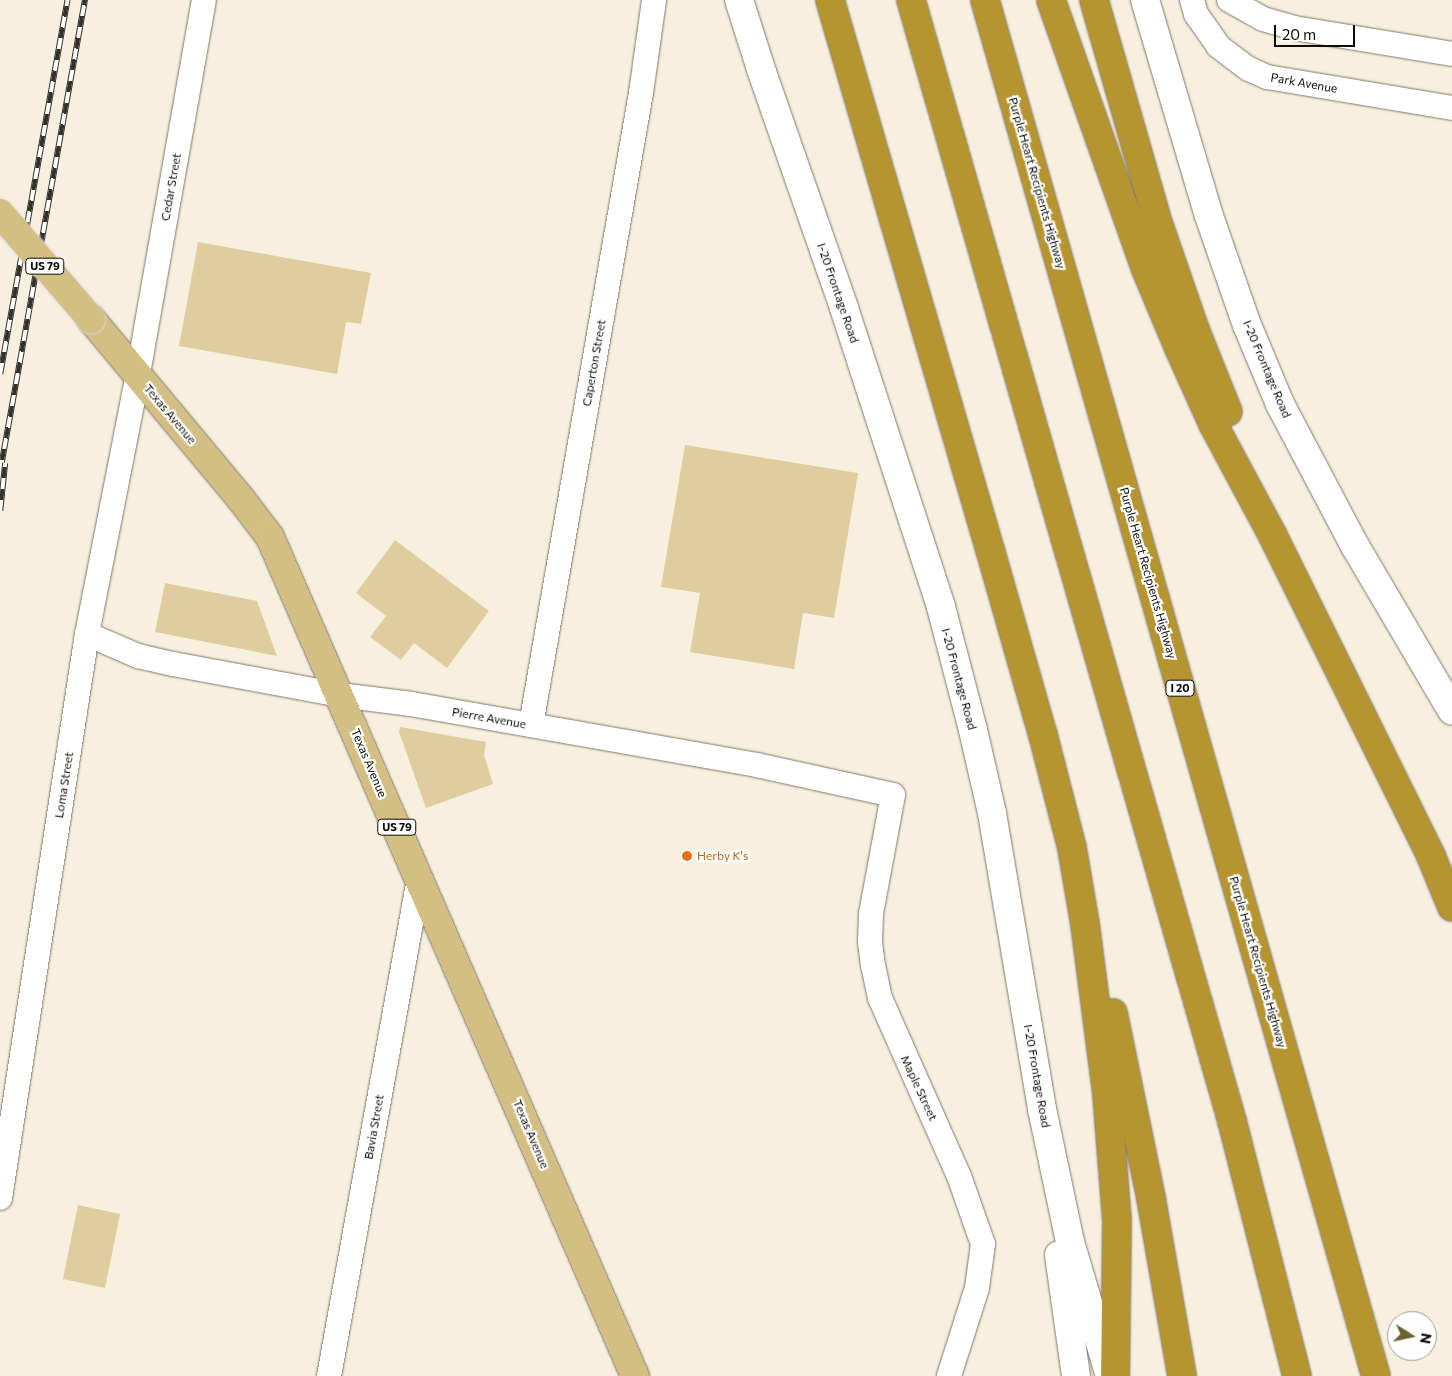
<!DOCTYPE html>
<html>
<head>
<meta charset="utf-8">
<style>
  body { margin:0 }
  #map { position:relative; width:1452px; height:1376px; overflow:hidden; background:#f8f0df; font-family:Commissioner,sans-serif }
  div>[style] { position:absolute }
  .building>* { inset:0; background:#e0cd9f }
  .roads { filter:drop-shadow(0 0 1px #7e7768) drop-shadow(0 0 1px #7e7768) }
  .minor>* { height:24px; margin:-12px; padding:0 12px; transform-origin:12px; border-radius:12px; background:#fff }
  .secondary>* { height:28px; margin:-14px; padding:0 14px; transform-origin:14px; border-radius:14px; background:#fff }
  .primary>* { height:28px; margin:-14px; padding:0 14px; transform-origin:14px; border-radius:14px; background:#d3bf83 }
  .motorway>* { height:28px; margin:-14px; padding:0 14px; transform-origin:14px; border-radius:14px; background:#b69531 }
  .rail>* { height:5.5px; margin-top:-2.75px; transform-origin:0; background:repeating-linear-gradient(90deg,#fefefe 0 11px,#34312a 0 22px); box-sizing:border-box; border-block:1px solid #34312a }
  .bridges { filter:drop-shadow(0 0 1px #d8d8d7) drop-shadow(0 0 1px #d8d8d7) }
  .primary-bridge>* { height:28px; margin:-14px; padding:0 14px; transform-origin:14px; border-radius:14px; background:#d3bf83 }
  .dots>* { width:14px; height:14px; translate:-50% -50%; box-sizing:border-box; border:2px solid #fefefe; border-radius:50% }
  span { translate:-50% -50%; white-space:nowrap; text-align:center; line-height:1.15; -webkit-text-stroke:4.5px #fefefe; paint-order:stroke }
  .shield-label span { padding:1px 4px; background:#fefefe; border:1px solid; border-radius:4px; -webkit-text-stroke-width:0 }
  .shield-label { font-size:11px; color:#0d0b06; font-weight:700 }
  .street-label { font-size:12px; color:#0d0b06 }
  .food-label { font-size:12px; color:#c56008 }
  .left { translate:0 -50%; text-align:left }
  .north { position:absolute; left:1387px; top:1311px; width:50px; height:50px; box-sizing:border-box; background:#fefefe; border:1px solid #9e9d9b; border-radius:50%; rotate:100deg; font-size:14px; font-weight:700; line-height:20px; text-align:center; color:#0d0b06 }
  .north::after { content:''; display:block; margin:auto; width:18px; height:22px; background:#6a6430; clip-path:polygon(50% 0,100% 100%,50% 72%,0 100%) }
  .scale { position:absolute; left:1274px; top:25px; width:81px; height:22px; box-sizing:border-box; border:2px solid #0d0b06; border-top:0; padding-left:6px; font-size:15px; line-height:18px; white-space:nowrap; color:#0d0b06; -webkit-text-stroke:4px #fefefe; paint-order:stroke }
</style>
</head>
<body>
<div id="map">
  <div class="building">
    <i style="clip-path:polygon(198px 242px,371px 273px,361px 324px,346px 322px,337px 374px,179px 346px)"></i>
    <i style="clip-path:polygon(685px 445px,858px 473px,834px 618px,803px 613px,794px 669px,690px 652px,700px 593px,661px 587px)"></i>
    <i style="clip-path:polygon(395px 540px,489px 611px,447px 668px,414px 643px,401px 660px,370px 637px,386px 616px,356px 593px)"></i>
    <i style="clip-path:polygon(165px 583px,257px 601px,277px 656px,155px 632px)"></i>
    <i style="clip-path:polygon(400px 727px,486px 742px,484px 755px,493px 784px,426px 808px,399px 732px)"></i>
    <i style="clip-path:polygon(78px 1205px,120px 1214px,105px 1288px,63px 1279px)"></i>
  </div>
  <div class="roads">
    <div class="minor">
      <i style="left:1192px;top:0;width:15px;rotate:74deg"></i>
      <i style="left:1196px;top:14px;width:39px;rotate:55deg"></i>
      <i style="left:1218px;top:46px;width:39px;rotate:37deg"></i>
      <i style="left:1249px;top:69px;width:20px;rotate:24deg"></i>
      <i style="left:1267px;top:77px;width:188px;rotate:9.5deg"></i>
      <i style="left:1229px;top:0;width:39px;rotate:29deg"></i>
      <i style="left:1263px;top:19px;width:32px;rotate:16deg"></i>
      <i style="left:1294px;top:28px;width:160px;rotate:9.3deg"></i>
      <i style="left:87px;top:634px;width:56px;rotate:23.3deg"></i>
      <i style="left:138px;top:656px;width:36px;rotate:13deg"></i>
      <i style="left:173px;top:664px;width:170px;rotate:10.5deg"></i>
      <i style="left:340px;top:695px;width:72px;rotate:7.2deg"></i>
      <i style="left:411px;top:704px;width:351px;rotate:10deg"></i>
      <i style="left:757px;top:765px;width:139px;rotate:12.4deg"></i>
      <i style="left:893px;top:795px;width:121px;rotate:100.5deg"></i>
      <i style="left:871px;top:914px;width:28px;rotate:92deg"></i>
      <i style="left:870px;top:942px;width:23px;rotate:83deg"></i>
      <i style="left:873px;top:965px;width:34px;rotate:78deg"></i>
      <i style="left:880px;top:998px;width:195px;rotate:66.1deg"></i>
      <i style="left:959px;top:1176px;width:72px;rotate:70.6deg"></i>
      <i style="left:983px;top:1244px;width:44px;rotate:97.8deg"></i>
      <i style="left:977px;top:1288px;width:92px;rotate:107.7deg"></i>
      <i style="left:531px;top:725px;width:642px;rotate:-80.13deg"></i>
      <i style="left:641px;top:93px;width:94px;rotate:-82deg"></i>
      <i style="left:0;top:1198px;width:571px;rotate:-81.23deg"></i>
      <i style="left:87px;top:634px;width:265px;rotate:-78.9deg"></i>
      <i style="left:138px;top:374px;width:380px;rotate:-80deg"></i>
      <i style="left:329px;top:1376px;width:505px;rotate:-79.74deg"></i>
    </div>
    <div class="secondary">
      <i style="left:739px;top:0;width:76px;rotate:72.3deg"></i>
      <i style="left:762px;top:72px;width:250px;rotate:70.8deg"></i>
      <i style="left:844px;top:308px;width:314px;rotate:72deg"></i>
      <i style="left:941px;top:607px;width:127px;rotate:75.4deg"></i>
      <i style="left:973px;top:730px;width:85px;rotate:77.1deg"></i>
      <i style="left:992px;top:813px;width:300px;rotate:80.4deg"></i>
      <i style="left:1042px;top:1109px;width:136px;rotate:78.1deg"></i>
      <i style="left:1070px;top:1242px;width:140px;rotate:73.4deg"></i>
      <i style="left:1145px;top:0;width:225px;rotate:73.5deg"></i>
      <i style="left:1209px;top:216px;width:115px;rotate:70.8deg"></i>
      <i style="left:1247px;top:325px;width:86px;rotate:67.3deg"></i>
      <i style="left:1280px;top:404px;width:161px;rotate:62.2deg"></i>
      <i style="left:1355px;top:546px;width:191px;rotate:59.5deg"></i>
      <i style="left:1059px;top:1255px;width:122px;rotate:82deg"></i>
    </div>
    <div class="primary">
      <i style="left:91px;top:319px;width:234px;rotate:50.2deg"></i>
      <i style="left:241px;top:499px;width:48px;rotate:52.7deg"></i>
      <i style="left:270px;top:537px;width:915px;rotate:66.49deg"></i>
    </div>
    <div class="motorway">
      <i style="left:830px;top:0;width:576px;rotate:73.77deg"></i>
      <i style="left:991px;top:553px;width:189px;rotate:74.1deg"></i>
      <i style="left:1043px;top:735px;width:117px;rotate:75.6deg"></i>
      <i style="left:1072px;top:848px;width:77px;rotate:80.3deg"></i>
      <i style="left:1085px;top:924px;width:171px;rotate:82.6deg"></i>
      <i style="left:1107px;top:1094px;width:128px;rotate:85.5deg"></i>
      <i style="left:1117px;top:1222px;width:154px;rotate:90.7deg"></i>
      <i style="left:911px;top:0;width:1166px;rotate:74.02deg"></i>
      <i style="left:1232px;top:1121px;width:263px;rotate:75.7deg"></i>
      <i style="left:985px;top:0;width:1430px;rotate:74.14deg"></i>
      <i style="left:1051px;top:0;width:283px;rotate:70.6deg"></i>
      <i style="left:1145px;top:267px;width:86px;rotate:67.3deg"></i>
      <i style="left:1178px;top:346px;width:85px;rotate:65.8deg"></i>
      <i style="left:1213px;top:424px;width:127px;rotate:61.8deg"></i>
      <i style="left:1273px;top:536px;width:357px;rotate:63.7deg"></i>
      <i style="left:1431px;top:856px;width:55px;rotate:67.6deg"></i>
      <i style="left:1094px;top:0;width:232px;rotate:74deg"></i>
      <i style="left:1158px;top:223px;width:113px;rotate:70.9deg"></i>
      <i style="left:1195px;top:330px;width:88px;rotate:68.1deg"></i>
      <i style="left:1113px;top:1013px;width:189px;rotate:78.4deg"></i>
      <i style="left:1151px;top:1198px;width:181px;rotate:80.1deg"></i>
    </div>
  </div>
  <div class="rail">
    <i style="left:0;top:374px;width:380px;rotate:-79.8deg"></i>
    <i style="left:0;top:471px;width:479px;rotate:-79.8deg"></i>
    <i style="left:0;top:511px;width:48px;rotate:-84.1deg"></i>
  </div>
  <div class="bridges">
    <div class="primary-bridge">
      <i style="left:0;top:213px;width:140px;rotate:49.4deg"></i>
    </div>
  </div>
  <div class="dots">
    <i style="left:687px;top:856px;background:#e8710a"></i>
  </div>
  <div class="shield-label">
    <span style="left:45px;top:266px">US 79</span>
    <span style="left:1180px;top:688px">I 20</span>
    <span style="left:397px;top:827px">US 79</span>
  </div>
  <div class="street-label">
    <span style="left:1304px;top:83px;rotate:10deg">Park Avenue</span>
    <span style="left:1037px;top:183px;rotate:74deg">Purple Heart Recipients Highway</span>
    <span style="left:171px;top:187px;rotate:-80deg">Cedar Street</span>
    <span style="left:838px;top:293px;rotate:71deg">I-20 Frontage Road</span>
    <span style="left:594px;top:363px;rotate:-80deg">Caperton Street</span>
    <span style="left:1267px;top:369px;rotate:67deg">I-20 Frontage Road</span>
    <span style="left:170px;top:414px;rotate:50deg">Texas Avenue</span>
    <span style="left:1148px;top:573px;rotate:74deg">Purple Heart Recipients Highway</span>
    <span style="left:959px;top:679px;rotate:75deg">I-20 Frontage Road</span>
    <span style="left:489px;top:718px;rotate:10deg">Pierre Avenue</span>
    <span style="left:369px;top:763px;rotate:67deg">Texas Avenue</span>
    <span style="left:64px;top:785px;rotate:-81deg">Loma Street</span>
    <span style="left:1258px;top:962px;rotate:74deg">Purple Heart Recipients Highway</span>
    <span style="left:1037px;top:1076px;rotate:80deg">I-20 Frontage Road</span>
    <span style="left:919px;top:1088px;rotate:65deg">Maple Street</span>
    <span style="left:374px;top:1127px;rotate:-80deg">Bavia Street</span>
    <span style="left:531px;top:1134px;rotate:67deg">Texas Avenue</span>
  </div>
  <div class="food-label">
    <span class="left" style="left:697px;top:856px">Herby K's</span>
  </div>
  <div class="north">N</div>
  <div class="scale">20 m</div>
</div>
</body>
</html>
